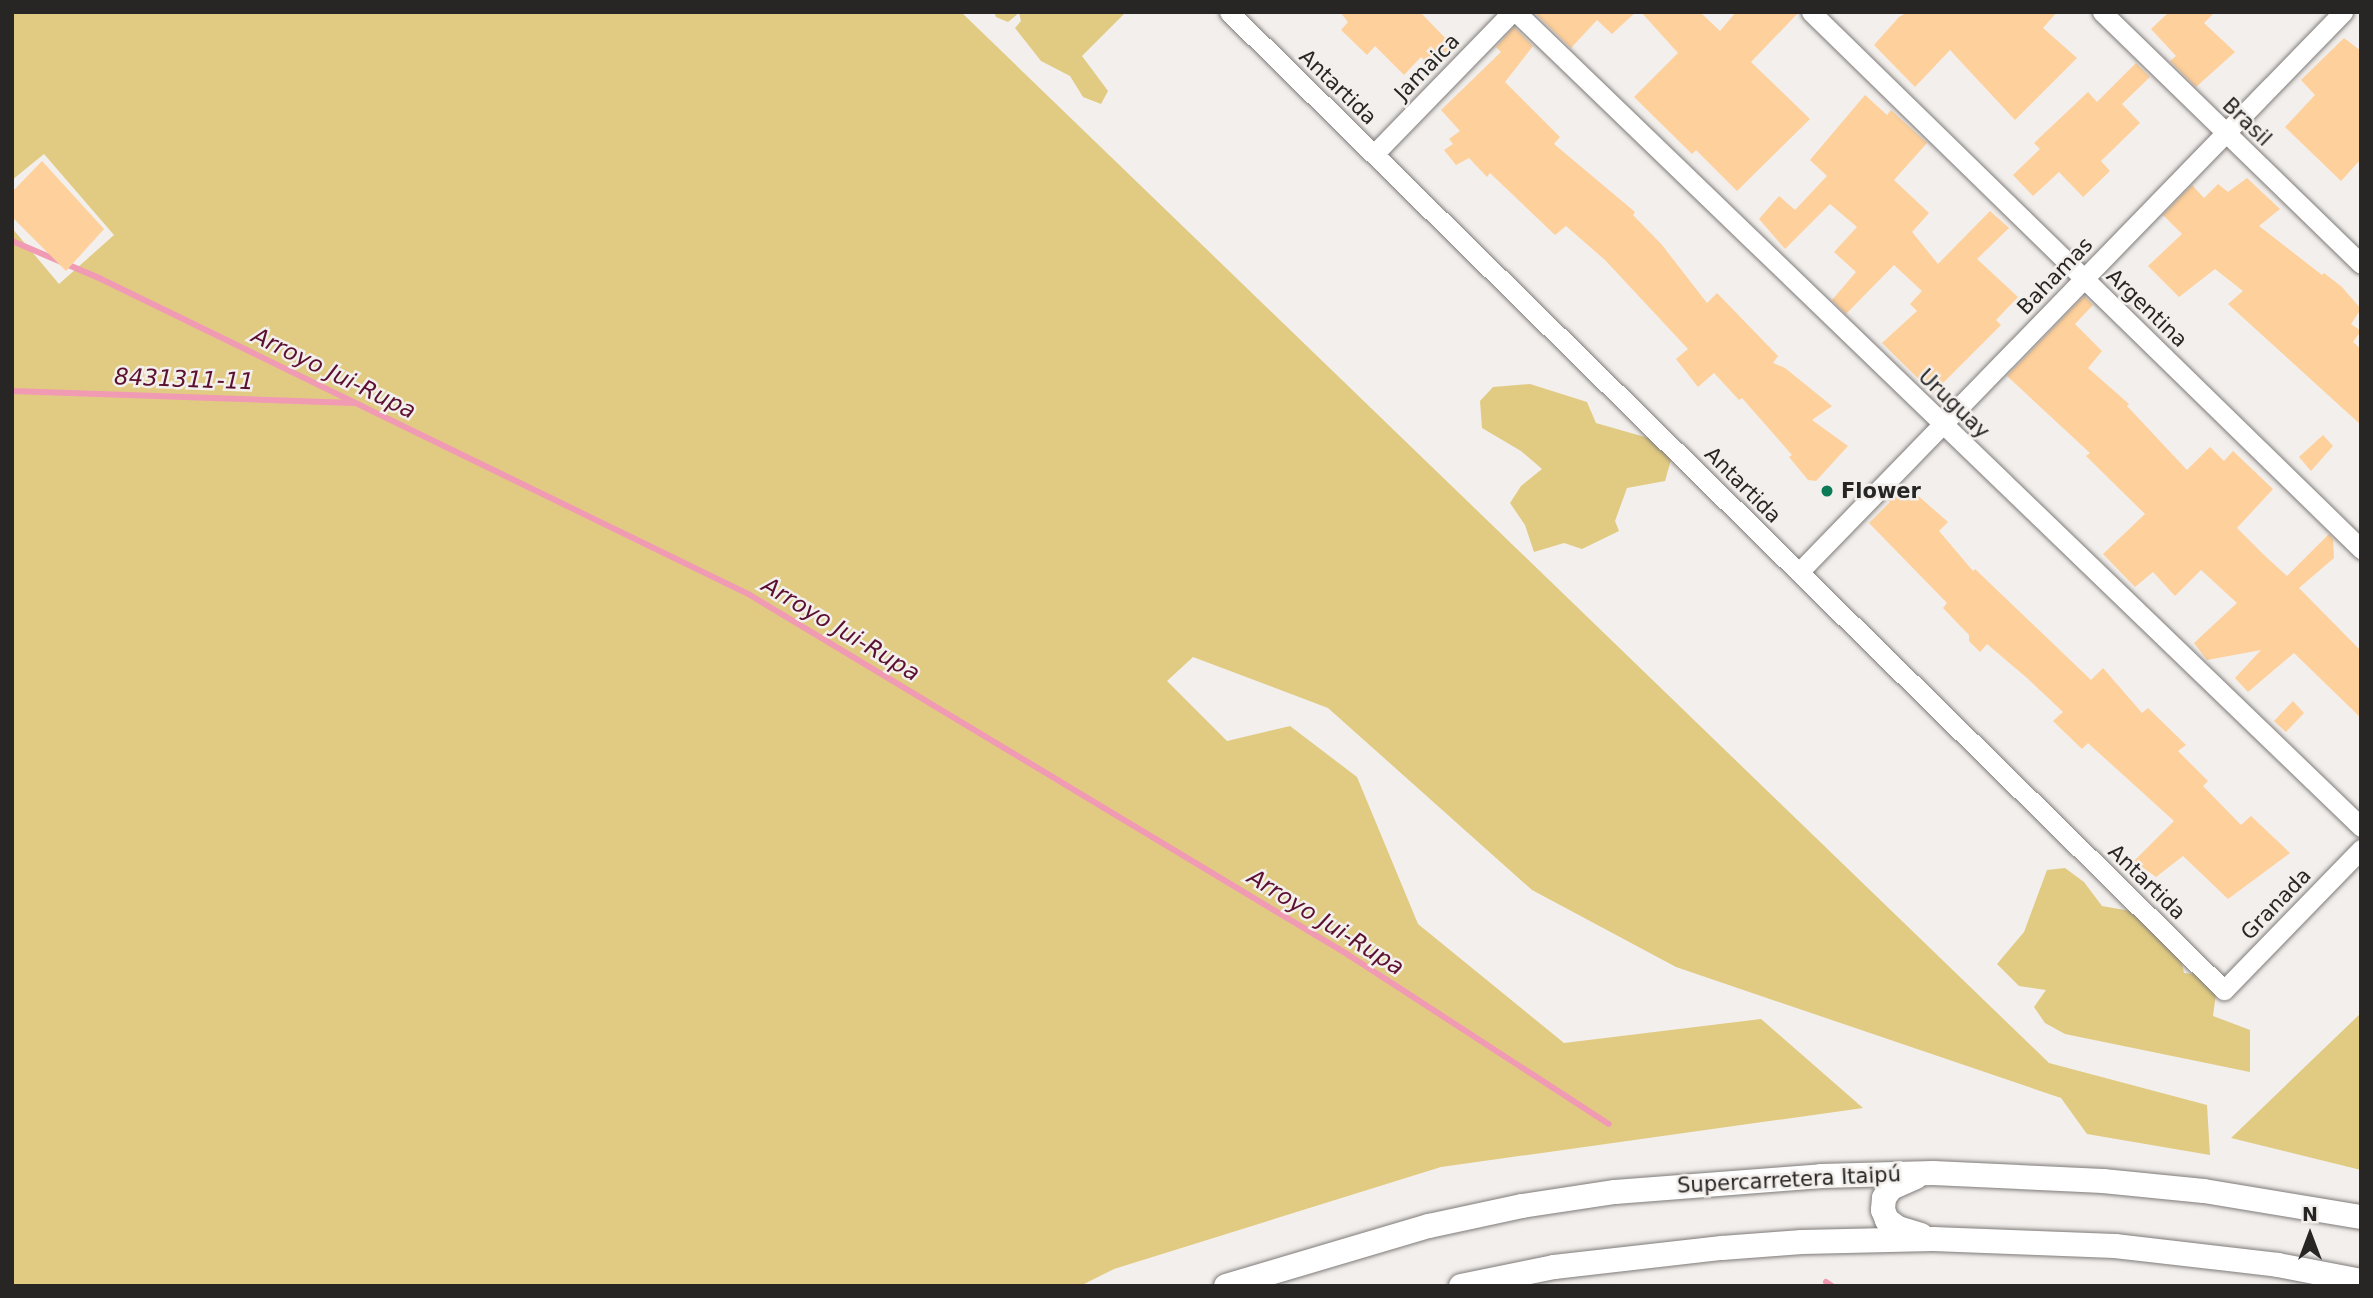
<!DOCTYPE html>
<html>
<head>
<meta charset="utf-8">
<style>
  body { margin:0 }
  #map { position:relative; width:2373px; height:1298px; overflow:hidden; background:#f3efec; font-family:"DejaVu Sans",sans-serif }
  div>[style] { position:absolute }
  .green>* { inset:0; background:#e1cb82 }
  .stream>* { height:6px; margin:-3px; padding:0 3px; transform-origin:3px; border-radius:3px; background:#f19ab4 }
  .building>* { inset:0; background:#fed09b }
  .roads { filter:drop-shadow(0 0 2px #7f7b79) drop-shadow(0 0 2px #7f7b79) }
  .minor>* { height:19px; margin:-9.5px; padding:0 9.5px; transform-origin:9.5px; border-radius:9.5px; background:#fff }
  .tertiary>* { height:24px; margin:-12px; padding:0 12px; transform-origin:12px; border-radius:12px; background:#fff }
  .dots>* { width:19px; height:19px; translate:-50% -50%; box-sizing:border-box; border:4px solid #f3efec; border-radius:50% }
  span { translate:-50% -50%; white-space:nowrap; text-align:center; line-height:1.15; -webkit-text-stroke:5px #f3efec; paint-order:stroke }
  .street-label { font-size:21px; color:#282625 }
  .poi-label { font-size:21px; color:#282625; font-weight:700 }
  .left { translate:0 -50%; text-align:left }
  .water-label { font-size:23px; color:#5c1030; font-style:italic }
  .frame { position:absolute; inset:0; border:14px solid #282625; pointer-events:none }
  .north { position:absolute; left:2275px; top:1200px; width:70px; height:70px; -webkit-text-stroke:5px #f3efec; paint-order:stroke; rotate:0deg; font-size:19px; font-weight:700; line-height:28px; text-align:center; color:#282625 }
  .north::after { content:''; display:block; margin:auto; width:24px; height:32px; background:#282625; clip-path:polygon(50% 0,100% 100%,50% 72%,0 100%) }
</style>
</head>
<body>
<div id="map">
  <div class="green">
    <i style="clip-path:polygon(12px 12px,961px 12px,2049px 1063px,2207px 1105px,2210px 1155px,2087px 1134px,2061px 1098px,1676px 967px,1532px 890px,1328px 708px,1193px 657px,1167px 681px,1227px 741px,1290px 726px,1357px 777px,1418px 924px,1564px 1043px,1761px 1019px,1863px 1108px,1441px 1167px,1114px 1269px,1080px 1286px,12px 1286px,12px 228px,59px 284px,114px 235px,44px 154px,12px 180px)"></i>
    <i style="clip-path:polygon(994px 12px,1126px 12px,1082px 56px,1108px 91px,1101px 104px,1083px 97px,1070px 76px,1041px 61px,1015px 28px,1021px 21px,1019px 13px,1008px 22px,996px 17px)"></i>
    <i style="clip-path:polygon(1530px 384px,1587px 402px,1596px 423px,1655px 440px,1673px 453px,1665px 481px,1627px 488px,1615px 521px,1619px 531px,1582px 549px,1564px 543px,1534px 552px,1525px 525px,1510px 503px,1521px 486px,1542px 469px,1521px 451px,1482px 428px,1480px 401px,1493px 387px)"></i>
    <i style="clip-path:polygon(2065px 868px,2084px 882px,2102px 906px,2130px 911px,2179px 950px,2184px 973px,2195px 974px,2216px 994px,2213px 1016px,2250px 1030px,2250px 1072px,2065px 1034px,2045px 1023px,2034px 1007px,2046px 990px,2019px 986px,1997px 964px,2024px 932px,2047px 870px)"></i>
    <i style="clip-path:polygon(2361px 1013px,2361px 1170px,2231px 1138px)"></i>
  </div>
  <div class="stream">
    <i style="left:12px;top:241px;width:95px;rotate:23deg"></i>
    <i style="left:99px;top:278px;width:724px;rotate:25.96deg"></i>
    <i style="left:750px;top:595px;width:697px;rotate:31.02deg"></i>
    <i style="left:1347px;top:954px;width:312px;rotate:33deg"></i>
    <i style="left:12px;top:391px;width:341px;rotate:2deg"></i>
    <i style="left:1826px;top:1282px;width:7px;rotate:34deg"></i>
  </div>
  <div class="building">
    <i style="clip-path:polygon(1340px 12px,1420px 12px,1453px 46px,1432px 68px,1421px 57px,1404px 75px,1375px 46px,1367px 55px,1341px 30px,1348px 22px)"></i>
    <i style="clip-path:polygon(1534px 12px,1636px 12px,1612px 34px,1597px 20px,1571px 48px)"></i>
    <i style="clip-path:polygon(1641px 12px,1700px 12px,1720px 31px,1736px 12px,1799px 12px,1751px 62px,1810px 119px,1737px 191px,1696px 150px,1692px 154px,1634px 97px,1678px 53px)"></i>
    <i style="clip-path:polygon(1908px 12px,2057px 12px,2043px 28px,2077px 58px,2015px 120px,1950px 50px,1915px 87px,1874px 45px,1899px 17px)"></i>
    <i style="clip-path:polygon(2169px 12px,2215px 12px,2204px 23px,2235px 52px,2196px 87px,2170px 61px,2176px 56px,2151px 29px)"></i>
    <i style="clip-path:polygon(1514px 27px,1533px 46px,1505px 82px,1560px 137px,1554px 144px,1635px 212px,1633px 215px,1662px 245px,1707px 303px,1717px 293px,1778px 356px,1773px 363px,1785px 368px,1832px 406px,1812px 420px,1848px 446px,1816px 481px,1808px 480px,1789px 457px,1792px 455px,1742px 398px,1739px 400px,1714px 373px,1698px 387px,1676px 359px,1688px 349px,1605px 260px,1566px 226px,1555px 235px,1490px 173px,1487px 177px,1469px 158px,1456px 165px,1444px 150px,1453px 144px,1449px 139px,1460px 131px,1441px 110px,1501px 52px,1496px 47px)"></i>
    <i style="clip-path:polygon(2344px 38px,2361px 51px,2361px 159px,2341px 181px,2285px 127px,2315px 95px,2301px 80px)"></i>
    <i style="clip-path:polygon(2136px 63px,2150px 77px,2122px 104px,2140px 123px,2101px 161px,2110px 171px,2083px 197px,2059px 172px,2033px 196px,2013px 175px,2040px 149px,2034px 143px,2088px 92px,2097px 102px)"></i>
    <i style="clip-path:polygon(1865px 95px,1887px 115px,1891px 110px,1927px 143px,1894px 180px,1929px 213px,1912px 232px,1938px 264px,1990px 211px,2009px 228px,1977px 259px,2018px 297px,1996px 320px,2001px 325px,1933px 393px,1882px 343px,1917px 311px,1910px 304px,1922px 291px,1894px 265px,1846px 314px,1832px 300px,1856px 272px,1834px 252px,1857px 227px,1830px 204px,1785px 249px,1759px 219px,1779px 196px,1795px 210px,1827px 176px,1810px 160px)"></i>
    <i style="clip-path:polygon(42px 161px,104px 229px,66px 271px,12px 217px,12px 192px)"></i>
    <i style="clip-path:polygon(2247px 178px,2280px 209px,2259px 226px,2322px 275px,2324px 273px,2342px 287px,2361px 309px,2351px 324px,2361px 331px,2353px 342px,2361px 349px,2361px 425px,2228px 304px,2243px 291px,2215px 269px,2179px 297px,2148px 266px,2182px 234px,2163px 215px,2192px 185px,2204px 198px,2218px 184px,2228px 192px)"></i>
    <i style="clip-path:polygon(2084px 296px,2093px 305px,2075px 324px,2102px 351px,2088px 368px,2129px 404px,2127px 406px,2187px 470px,2210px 447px,2224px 461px,2233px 451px,2273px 489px,2237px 528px,2265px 556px,2287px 576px,2329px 534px,2333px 539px,2334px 558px,2299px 588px,2361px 651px,2361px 718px,2294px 653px,2248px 692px,2235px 678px,2261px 650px,2207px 660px,2194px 643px,2237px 603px,2201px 570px,2175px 596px,2153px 572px,2135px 587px,2103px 554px,2145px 514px,2086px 456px,2090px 453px,2007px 376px)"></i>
    <i style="clip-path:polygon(2323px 435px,2333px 446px,2311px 471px,2299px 457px)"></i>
    <i style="clip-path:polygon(1907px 486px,1948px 522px,1939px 531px,1973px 571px,1975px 569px,2091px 680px,2103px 668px,2142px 713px,2148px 708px,2186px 745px,2178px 751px,2208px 781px,2203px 786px,2241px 825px,2251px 816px,2290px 853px,2228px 899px,2183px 856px,2156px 877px,2134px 861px,2174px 821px,2088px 743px,2082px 749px,2053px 721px,2063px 712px,2027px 678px,1987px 644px,1980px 652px,1969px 641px,1969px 635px,1943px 608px,1947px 603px,1869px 523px,1890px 502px,1888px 500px)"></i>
    <i style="clip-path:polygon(2293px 701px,2304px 713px,2286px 732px,2274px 721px)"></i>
  </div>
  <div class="roads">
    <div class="minor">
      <i style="left:1229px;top:12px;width:1395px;rotate:44.51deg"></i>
      <i style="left:2224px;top:990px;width:197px;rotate:-45.8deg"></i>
      <i style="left:1516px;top:12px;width:1174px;rotate:43.96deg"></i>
      <i style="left:1811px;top:12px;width:769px;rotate:44.31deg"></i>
      <i style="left:2102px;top:12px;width:361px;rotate:44.2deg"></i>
      <i style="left:1374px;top:154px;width:198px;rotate:-45.8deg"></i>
      <i style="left:1799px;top:572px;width:781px;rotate:-45.83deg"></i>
    </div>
    <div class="tertiary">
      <i style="left:1916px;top:1177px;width:27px;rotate:156deg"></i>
      <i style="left:1891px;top:1188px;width:12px;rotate:125deg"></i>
      <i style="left:1884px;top:1198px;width:12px;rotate:95deg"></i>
      <i style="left:1883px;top:1210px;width:11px;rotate:68deg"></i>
      <i style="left:1887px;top:1220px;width:14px;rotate:36deg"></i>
      <i style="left:1898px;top:1228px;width:24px;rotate:17deg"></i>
      <i style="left:1226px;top:1286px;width:212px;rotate:-16.5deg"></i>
      <i style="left:1429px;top:1226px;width:95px;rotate:-12.1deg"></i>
      <i style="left:1522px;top:1206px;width:94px;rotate:-8.6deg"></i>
      <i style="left:1615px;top:1192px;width:207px;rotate:-4.4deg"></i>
      <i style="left:1821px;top:1176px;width:112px;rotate:-1.5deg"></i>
      <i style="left:1933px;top:1173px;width:170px;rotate:2.7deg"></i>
      <i style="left:2103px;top:1181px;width:101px;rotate:5.7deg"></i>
      <i style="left:2204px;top:1191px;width:159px;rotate:9.4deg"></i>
      <i style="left:1461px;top:1286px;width:95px;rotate:-11.5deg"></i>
      <i style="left:1554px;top:1267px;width:169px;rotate:-6.5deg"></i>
      <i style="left:1722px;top:1248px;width:80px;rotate:-4.3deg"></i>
      <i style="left:1802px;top:1242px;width:131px;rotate:-1.3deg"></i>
      <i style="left:1933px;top:1239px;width:182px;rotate:2.2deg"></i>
      <i style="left:2115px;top:1246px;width:164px;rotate:6.6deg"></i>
      <i style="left:2278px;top:1265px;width:85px;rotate:10.9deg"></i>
    </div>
  </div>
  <div class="dots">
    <i style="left:1827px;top:491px;background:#0b7a56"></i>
  </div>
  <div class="street-label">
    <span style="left:1427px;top:67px;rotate:-46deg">Jamaica</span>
    <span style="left:1338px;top:87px;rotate:44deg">Antartida</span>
    <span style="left:2247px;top:122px;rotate:44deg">Brasil</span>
    <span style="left:2055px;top:276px;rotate:-46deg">Bahamas</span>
    <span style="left:2147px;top:308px;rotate:44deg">Argentina</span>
    <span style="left:1954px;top:404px;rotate:44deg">Uruguay</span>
    <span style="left:1743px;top:485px;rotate:45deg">Antartida</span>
    <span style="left:2147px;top:882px;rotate:44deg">Antartida</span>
    <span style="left:2276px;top:904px;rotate:-46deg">Granada</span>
    <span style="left:1789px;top:1180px;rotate:-3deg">Supercarretera Itaipú</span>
  </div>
  <div class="poi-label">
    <span class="left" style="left:1841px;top:491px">Flower</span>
  </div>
  <div class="water-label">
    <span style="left:334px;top:373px;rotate:26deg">Arroyo Jui-Rupa</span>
    <span style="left:184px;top:379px;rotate:2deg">8431311-11</span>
    <span style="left:841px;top:629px;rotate:31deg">Arroyo Jui-Rupa</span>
    <span style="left:1326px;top:922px;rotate:32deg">Arroyo Jui-Rupa</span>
  </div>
  <div class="frame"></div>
  <div class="north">N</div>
</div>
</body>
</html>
